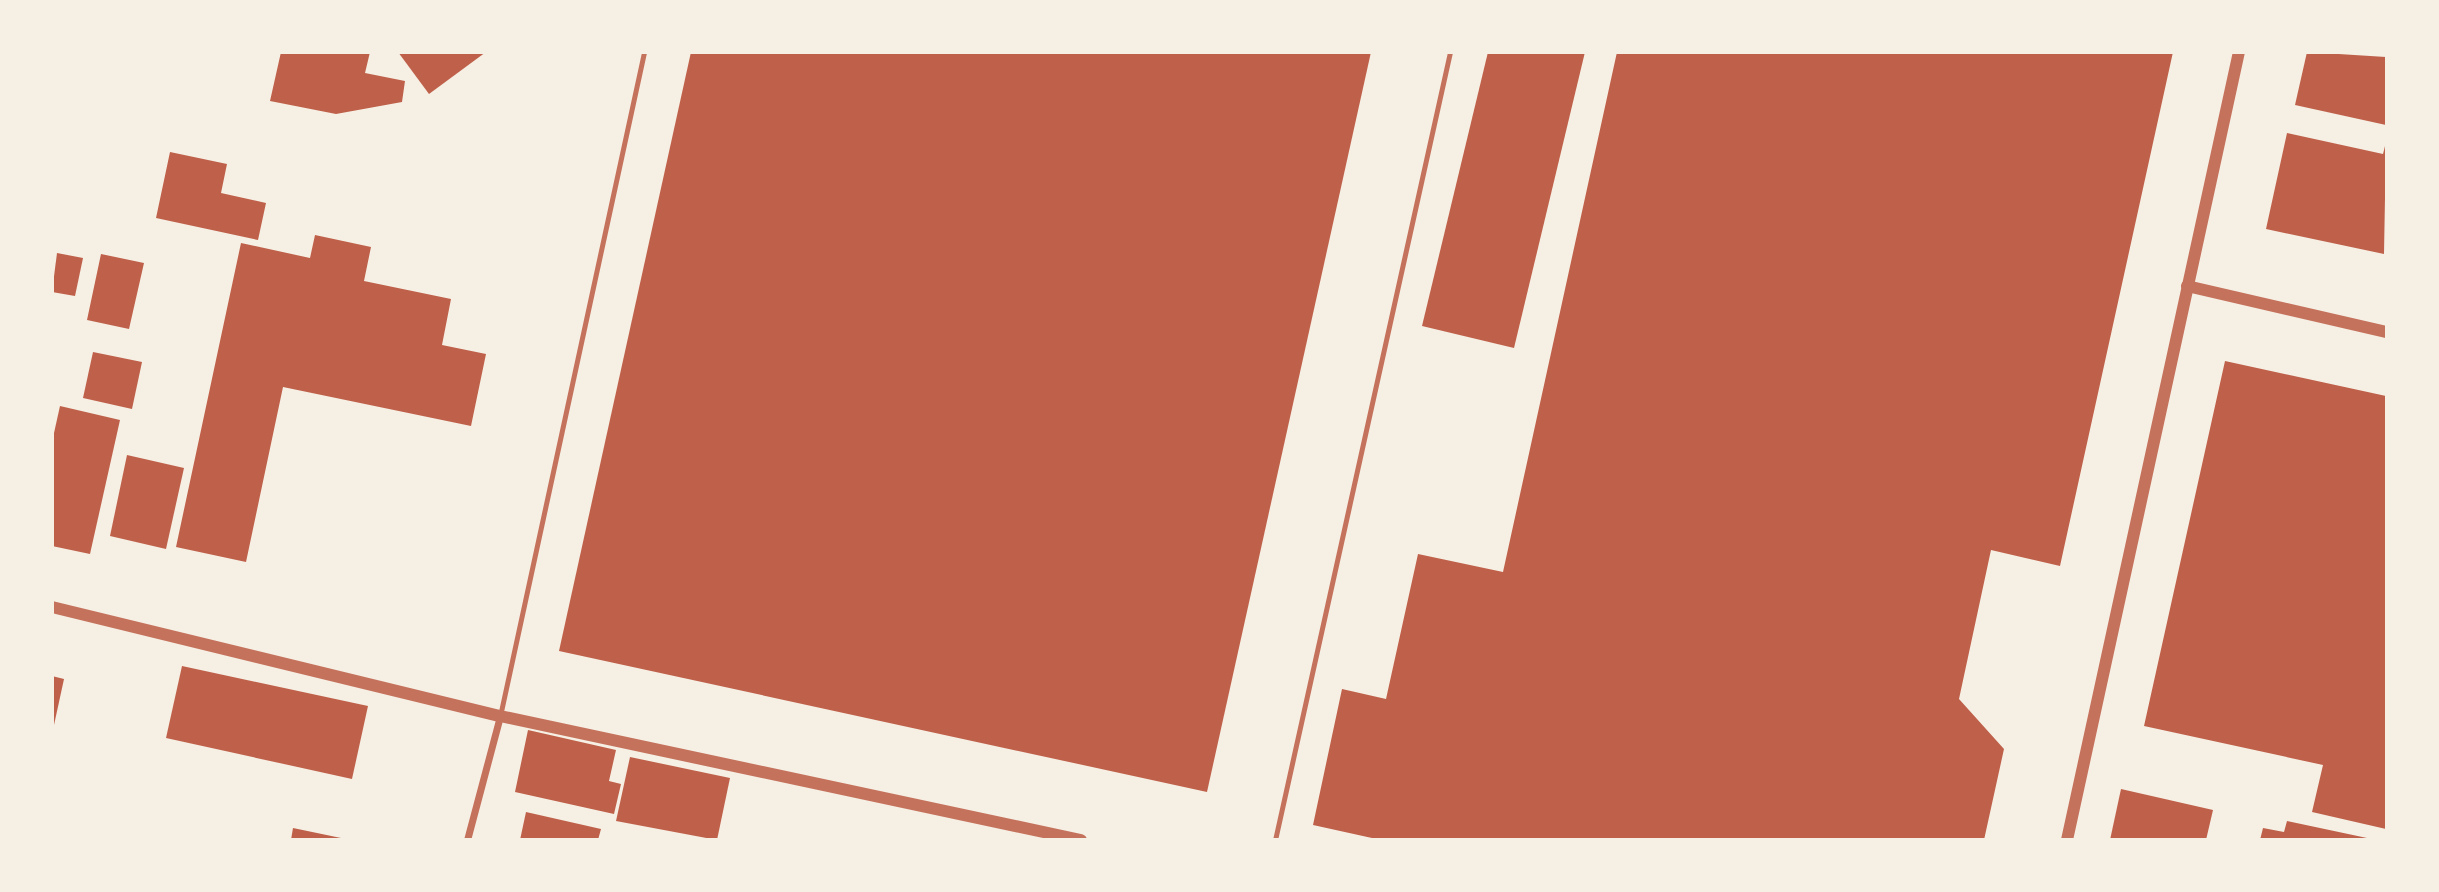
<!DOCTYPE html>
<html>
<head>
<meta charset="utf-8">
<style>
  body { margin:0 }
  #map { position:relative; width:2439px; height:892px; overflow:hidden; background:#f6efe4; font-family:Signika,sans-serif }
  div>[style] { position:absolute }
  .building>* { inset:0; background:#bf614a }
  .service>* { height:5px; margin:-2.5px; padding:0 2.5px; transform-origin:2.5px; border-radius:2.5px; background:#c5725c }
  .minor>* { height:7px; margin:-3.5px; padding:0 3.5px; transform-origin:3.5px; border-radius:3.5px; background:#c5725c }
  .tertiary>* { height:12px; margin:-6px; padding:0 6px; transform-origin:6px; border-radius:6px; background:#c5725c }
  span { translate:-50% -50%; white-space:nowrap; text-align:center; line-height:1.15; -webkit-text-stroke:7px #f6efe4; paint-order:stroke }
  .frame { position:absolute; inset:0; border:54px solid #f6efe4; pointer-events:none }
</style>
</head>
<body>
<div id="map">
  <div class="building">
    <i style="clip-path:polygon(281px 52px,370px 52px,365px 73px,405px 81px,402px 102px,336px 114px,270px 101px)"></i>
    <i style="clip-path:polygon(398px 52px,486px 52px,429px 94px)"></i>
    <i style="clip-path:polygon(691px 52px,1371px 52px,1207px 792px,559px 651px)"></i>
    <i style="clip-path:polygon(1488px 52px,1585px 52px,1514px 348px,1422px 326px)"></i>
    <i style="clip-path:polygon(1617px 52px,2173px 52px,2060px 566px,1991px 550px,1959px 699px,2004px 749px,1984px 840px,1381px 840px,1313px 825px,1342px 689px,1386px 699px,1418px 554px,1503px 572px)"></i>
    <i style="clip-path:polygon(2307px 52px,2386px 57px,2386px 125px,2295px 105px)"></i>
    <i style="clip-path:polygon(2287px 133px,2383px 154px,2386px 142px,2384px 254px,2266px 229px)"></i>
    <i style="clip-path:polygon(170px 152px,227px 164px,221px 193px,266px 203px,258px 240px,156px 218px)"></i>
    <i style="clip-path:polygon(315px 235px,371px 247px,364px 281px,451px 299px,442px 345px,486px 354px,471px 426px,283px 387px,246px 562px,176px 547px,241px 243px,310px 258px)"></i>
    <i style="clip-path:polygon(57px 253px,83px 258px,75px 296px,52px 292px)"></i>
    <i style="clip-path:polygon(101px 254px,144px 263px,129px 329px,87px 320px)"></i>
    <i style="clip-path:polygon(93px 352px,142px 362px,132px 409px,83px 398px)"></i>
    <i style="clip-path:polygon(2225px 361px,2386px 396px,2386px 829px,2312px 812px,2323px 765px,2144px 726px)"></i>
    <i style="clip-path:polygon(60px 406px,120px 420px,90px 554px,52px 546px,52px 442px)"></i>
    <i style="clip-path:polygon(127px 455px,184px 468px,166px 549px,110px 536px)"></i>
    <i style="clip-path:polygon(182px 666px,368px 706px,352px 779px,166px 738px)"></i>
    <i style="clip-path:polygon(52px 676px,64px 679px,54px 725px,52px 725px)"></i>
    <i style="clip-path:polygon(528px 730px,616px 750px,609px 781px,621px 784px,614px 814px,515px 792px)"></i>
    <i style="clip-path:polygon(630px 757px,730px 778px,717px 840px,616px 821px)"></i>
    <i style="clip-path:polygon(2121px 789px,2213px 810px,2206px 840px,2110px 840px)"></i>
    <i style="clip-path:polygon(526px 812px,601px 829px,598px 840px,520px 840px)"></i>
    <i style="clip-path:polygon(2287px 821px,2367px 838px,2367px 840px,2260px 840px,2263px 828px,2284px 832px)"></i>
    <i style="clip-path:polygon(293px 828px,341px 838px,341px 840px,291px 840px)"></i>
  </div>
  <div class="service">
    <i style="left:500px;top:716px;width:679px;rotate:-77.76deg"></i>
    <i style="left:1275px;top:840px;width:807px;rotate:-77.48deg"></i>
  </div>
  <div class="minor">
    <i style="left:467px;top:840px;width:128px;rotate:-75.1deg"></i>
  </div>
  <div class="tertiary">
    <i style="left:2187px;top:286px;width:204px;rotate:13deg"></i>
    <i style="left:52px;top:607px;width:461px;rotate:13.7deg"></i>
    <i style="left:500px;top:716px;width:594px;rotate:12.05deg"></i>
    <i style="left:2067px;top:840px;width:807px;rotate:-77.69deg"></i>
  </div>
  <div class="frame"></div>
</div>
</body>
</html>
